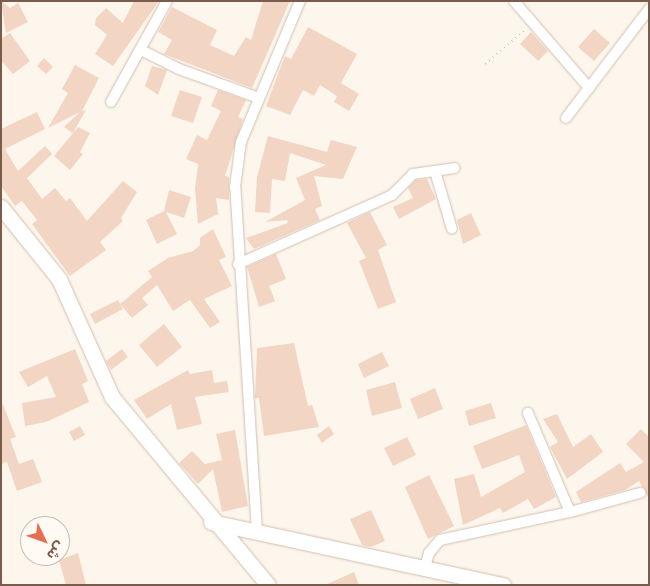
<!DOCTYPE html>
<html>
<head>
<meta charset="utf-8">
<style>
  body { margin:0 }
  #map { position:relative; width:650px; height:586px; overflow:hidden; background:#fdf6ec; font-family:"Alegreya Sans","Noto Sans Arabic",sans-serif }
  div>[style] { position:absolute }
  .building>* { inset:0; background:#f3d5c3 }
  .path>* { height:2px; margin-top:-1px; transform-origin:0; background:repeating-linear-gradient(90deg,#d9b8a5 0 1px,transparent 0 5px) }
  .roads { filter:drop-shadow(0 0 1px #d1beb0) drop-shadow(0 0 1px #d1beb0) }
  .street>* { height:10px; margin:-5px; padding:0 5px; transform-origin:5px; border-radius:5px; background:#fff }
  .secondary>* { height:15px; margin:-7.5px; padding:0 7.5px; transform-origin:7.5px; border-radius:7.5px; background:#fff }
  span { translate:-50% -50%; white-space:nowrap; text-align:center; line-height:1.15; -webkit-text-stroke:4px #fffaf3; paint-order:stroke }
  .frame { position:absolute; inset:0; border:2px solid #7a5c4d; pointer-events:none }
  .north { position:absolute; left:20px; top:516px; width:50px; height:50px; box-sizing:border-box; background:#fffaf3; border:1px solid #cabbb1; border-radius:50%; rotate:132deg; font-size:14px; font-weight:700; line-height:20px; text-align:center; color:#7a5c4d }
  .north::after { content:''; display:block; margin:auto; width:18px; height:22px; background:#e76f51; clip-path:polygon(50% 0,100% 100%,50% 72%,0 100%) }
</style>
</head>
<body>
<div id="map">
  <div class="building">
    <i style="clip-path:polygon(1px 1px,10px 8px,18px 3px,28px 22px,6px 33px)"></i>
    <i style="clip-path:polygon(134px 1px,159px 1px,113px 66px,95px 54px,107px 35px,95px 25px,96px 18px,106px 8px,123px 23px)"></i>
    <i style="clip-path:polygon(263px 1px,290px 1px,252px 88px,164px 54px,172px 40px,158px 32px,172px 7px,217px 30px,210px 45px,234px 56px,246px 37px,251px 40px)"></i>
    <i style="clip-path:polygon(308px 27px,357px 54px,341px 83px,359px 94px,349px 111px,334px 102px,337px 96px,320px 85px,314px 96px,303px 90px,290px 115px,266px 106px,285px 56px,291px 59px)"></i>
    <i style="clip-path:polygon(594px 29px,610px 43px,594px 61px,578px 47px)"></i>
    <i style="clip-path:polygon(531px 32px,548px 51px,538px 61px,520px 44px)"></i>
    <i style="clip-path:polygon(10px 33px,30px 61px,13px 74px,1px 60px,1px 39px)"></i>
    <i style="clip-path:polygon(44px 58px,53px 67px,46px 74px,37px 66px)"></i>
    <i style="clip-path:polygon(75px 65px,99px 78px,82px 111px,86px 110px,73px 133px,64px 127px,80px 112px,48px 128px,68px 93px,62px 89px)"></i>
    <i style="clip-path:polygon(152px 66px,167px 70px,158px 95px,145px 86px)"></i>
    <i style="clip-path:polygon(180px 90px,202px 97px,193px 123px,171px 116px)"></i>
    <i style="clip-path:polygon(218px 90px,246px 100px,238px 117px,243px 119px,225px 176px,229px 177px,229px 200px,216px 198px,218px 214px,198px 224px,195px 189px,198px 164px,186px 159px,197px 135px,207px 140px,221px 111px,211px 106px)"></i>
    <i style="clip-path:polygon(37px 112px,45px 129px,5px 149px,18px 171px,45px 146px,52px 154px,27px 178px,42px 199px,55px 188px,66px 201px,70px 198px,87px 221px,123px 181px,137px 192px,121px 218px,123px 221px,100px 242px,106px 250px,70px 276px,32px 224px,37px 220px,22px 201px,15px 206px,1px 186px,1px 129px)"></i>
    <i style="clip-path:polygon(78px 127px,90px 133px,80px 152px,83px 154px,70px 170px,54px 156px)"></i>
    <i style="clip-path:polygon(268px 136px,327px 152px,331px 140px,357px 147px,343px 179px,314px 176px,322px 206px,315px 209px,320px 220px,254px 249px,246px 238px,288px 223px,287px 220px,265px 222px,305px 200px,296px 178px,326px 165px,290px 153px,285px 181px,272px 179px,270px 213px,255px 212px,257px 177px)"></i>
    <i style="clip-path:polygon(427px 179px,436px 199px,399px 219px,393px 207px,413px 198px,408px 188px,416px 180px)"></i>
    <i style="clip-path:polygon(169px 190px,191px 197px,184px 218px,166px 212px,177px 234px,157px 244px,146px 220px,164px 211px)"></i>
    <i style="clip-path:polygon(370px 212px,387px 245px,378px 250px,396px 302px,378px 309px,359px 261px,366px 258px,347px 223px)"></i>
    <i style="clip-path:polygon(471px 213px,481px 235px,463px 244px,457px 220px)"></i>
    <i style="clip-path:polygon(213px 229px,226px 257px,219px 260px,232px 286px,204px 299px,220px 322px,210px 328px,190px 300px,173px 311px,157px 285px,142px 298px,148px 305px,132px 318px,120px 304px,152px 277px,148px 271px,168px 258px,193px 251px,200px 245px,200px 238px)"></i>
    <i style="clip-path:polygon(276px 254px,286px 279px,269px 286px,275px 301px,259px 307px,247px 267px)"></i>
    <i style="clip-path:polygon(118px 300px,123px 309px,95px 324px,90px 314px)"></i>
    <i style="clip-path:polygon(164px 324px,182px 347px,157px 367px,139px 345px)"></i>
    <i style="clip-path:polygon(294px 343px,308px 406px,312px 405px,319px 427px,264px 436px,259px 398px,255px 398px,257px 348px)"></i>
    <i style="clip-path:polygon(75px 349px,88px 381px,82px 384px,89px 402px,46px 422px,25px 426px,22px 403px,56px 397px,47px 376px,28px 387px,19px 372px)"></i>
    <i style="clip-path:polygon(122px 349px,128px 357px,111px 370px,106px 361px)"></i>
    <i style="clip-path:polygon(382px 352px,389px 366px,364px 378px,358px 364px)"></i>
    <i style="clip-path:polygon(188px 370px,190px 374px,212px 370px,214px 383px,227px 381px,229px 392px,195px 397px,202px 424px,177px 430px,171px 404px,147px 419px,134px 400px)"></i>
    <i style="clip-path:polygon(395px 382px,402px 408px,372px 416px,366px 390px)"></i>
    <i style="clip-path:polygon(435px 388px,443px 409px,418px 419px,410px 399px)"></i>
    <i style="clip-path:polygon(1px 400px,16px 437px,10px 439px,19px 464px,33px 459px,42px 482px,17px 491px,7px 462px,1px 464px)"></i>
    <i style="clip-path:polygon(491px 403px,496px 418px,469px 426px,465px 411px)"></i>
    <i style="clip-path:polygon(557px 414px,573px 447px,591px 434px,603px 452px,567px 479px,550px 447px,558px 442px,543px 419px)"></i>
    <i style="clip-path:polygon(526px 425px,556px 497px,534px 509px,528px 499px,503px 513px,500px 508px,463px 525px,454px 479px,474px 474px,481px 497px,525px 472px,519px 455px,482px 469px,473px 446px)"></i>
    <i style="clip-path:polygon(80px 426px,85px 435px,74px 441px,69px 432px)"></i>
    <i style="clip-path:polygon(329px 426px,334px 434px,322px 443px,317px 435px)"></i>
    <i style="clip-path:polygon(641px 429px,649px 437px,649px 499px,639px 481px,625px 490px,581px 502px,576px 492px,620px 463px,626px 472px,644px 462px,626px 444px)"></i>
    <i style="clip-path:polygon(235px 430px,248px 506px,222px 512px,213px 469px,198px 484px,179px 463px,192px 451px,205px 464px,222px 460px,216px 434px)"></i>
    <i style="clip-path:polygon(407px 437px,416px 455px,393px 466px,384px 448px)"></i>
    <i style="clip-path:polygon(429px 475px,454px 526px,428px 539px,405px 487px)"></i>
    <i style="clip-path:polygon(371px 510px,385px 541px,371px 547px,362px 545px,350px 519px)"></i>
    <i style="clip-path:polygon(78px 553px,86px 585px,66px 585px,59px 560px)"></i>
    <i style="clip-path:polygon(354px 572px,359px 585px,325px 585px)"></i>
  </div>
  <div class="path">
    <i style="left:485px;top:64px;width:52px;rotate:-40.4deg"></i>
  </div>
  <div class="roads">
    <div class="street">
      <i style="left:514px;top:1px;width:115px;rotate:49.2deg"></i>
      <i style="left:141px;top:50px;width:42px;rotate:26.6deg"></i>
      <i style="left:179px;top:69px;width:85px;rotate:19.9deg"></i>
      <i style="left:111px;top:102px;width:115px;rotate:-61deg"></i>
      <i style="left:566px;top:118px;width:137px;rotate:-52.7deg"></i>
      <i style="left:435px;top:171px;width:60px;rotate:73.7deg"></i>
      <i style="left:238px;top:264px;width:169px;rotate:-24.1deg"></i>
      <i style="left:392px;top:195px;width:30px;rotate:-45deg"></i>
      <i style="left:413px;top:174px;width:42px;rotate:-8.1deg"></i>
      <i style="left:570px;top:512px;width:73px;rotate:-15.2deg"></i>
      <i style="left:257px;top:532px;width:346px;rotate:-93.6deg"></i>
      <i style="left:235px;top:187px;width:45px;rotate:-82.4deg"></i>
      <i style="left:241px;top:142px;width:153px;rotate:-67.3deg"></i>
      <i style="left:425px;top:567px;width:15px;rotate:-74deg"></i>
      <i style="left:429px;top:553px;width:17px;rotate:-50deg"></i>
      <i style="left:440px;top:540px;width:133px;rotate:-12.2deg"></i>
      <i style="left:570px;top:512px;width:108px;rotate:-113deg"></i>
    </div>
    <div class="secondary">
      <i style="left:1px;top:207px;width:92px;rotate:51.1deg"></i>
      <i style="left:59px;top:279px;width:129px;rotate:65.8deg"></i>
      <i style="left:112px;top:397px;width:244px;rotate:50.3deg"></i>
      <i style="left:211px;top:522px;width:299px;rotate:12.2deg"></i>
    </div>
  </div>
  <div class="frame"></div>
  <div class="north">ش</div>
</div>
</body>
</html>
